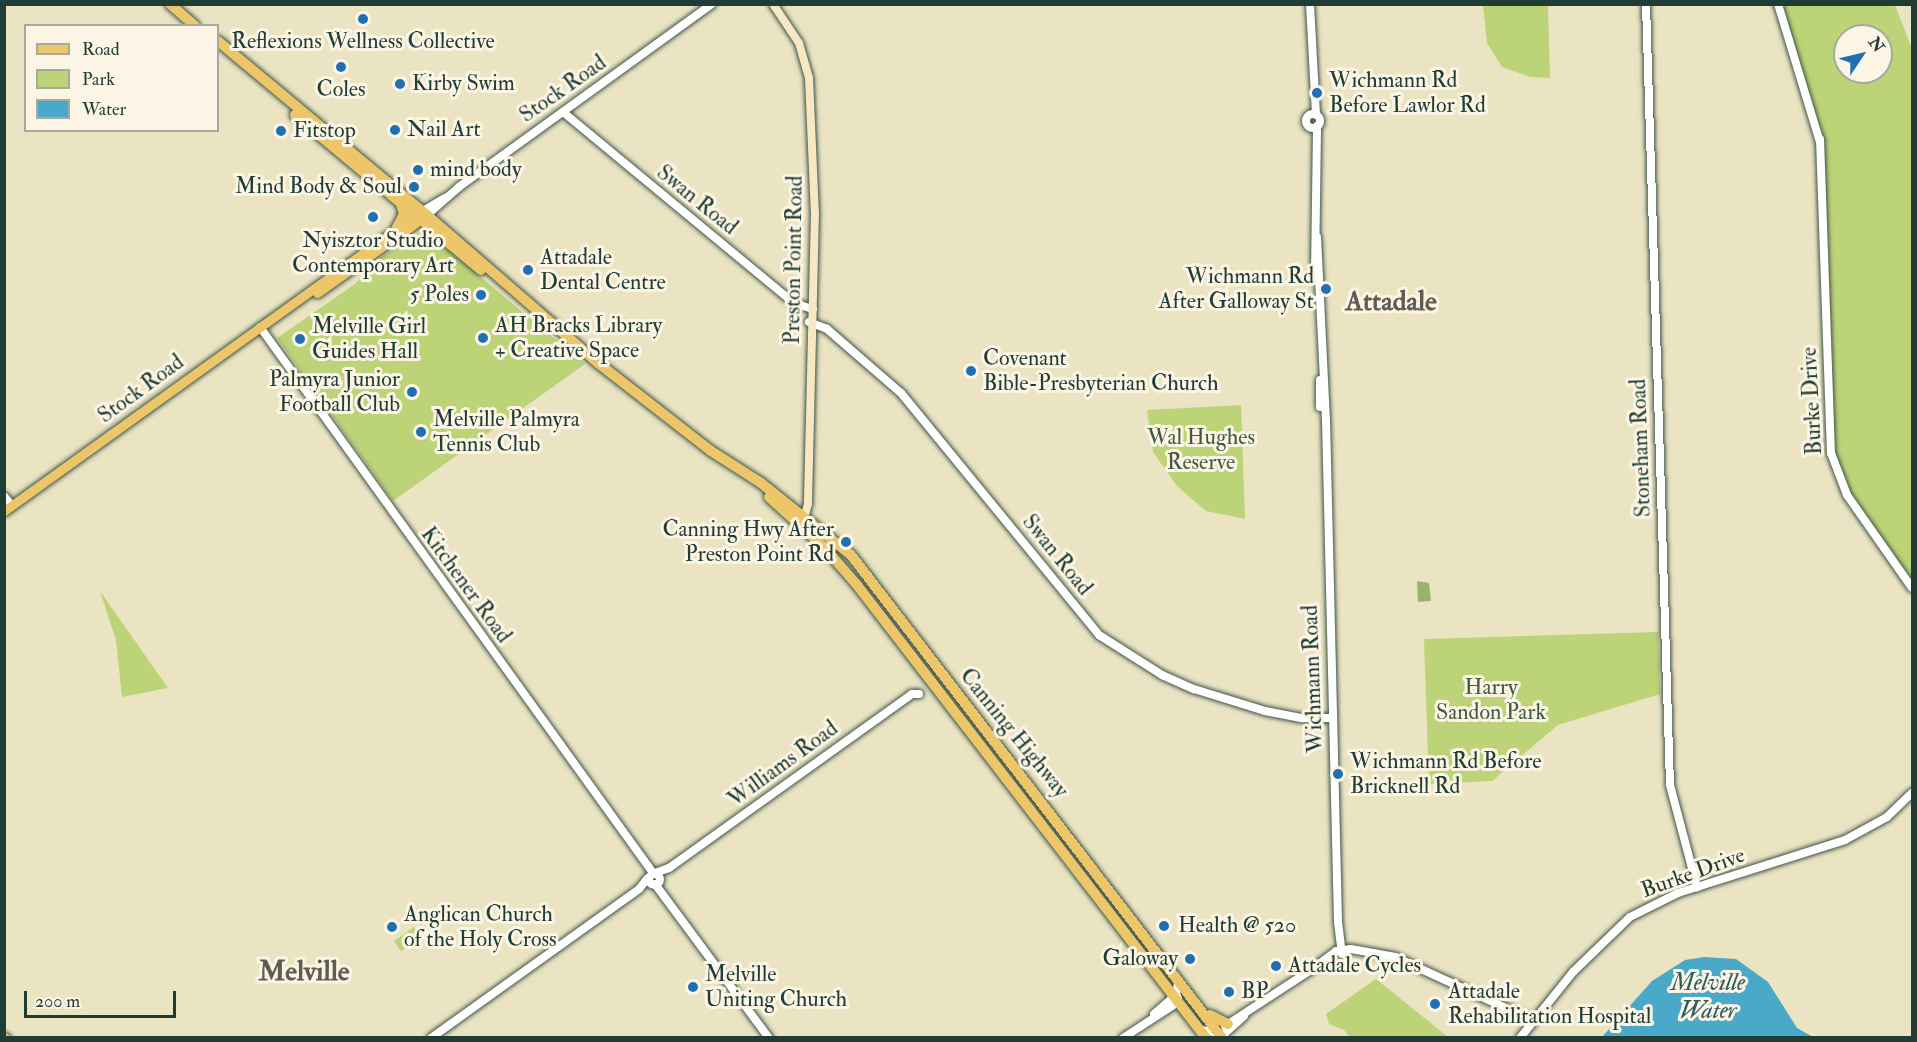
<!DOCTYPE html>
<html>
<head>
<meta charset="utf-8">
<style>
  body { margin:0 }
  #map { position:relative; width:1917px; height:1042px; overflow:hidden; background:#ebe4c3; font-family:"IM FELL Double Pica",serif }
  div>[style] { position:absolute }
  .green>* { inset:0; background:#bdd378 }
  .forest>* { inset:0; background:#96b568 }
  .water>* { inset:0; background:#4aa9c9 }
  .roads { filter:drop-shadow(0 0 2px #3e5649) drop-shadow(0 0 2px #3e5649) }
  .tertiary>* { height:8px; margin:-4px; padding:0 4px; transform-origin:4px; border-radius:4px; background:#fff }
  .tertiary>.ring { margin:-4px; padding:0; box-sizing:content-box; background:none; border:8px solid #fff; border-radius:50% }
  .secondary>* { height:8px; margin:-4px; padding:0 4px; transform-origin:4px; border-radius:4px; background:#f7e8c3 }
  .primary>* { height:9px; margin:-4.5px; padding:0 4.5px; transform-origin:4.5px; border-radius:4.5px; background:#ecc669 }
  .trunk>* { height:10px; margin:-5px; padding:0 5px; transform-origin:5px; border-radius:5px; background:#ecc669 }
  .dots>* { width:16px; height:16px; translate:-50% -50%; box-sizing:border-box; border:3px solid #fcf5e5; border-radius:50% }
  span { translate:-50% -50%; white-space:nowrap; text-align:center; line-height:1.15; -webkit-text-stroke:6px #fcf5e5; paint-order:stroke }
  .poi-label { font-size:22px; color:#1f3d34 }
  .left { translate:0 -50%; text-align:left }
  .right { translate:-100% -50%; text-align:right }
  .street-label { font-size:22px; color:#1f3d34 }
  .park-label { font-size:22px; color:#3f5b42 }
  .water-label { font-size:24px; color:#2c5d61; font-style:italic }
  .district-label { font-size:28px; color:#5e5d52; font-weight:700 }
  .frame { position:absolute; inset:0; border:6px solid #1f3d34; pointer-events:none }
  .legend { position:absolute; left:24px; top:24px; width:195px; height:108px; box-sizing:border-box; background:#fcf5e5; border:2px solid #a4ab9e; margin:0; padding:8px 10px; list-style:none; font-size:18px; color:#1f3d34 }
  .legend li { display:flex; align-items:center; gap:12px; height:30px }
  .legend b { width:30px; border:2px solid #a4ab9e }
  .north { position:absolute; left:1833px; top:24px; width:60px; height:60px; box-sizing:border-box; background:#fcf5e5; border:2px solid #a4ab9e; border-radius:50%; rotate:55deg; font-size:16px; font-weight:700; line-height:24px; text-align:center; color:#1f3d34 }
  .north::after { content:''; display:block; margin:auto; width:21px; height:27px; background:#1f6fb2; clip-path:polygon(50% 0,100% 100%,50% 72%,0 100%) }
  .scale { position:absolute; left:24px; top:991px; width:152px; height:27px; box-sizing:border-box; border:3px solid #1f3d34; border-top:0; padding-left:8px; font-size:18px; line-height:21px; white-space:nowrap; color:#1f3d34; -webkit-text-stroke:4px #fcf5e5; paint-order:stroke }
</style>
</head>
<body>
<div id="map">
  <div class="green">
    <i style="clip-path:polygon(1483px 5px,1548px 5px,1550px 78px,1530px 77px,1502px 67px,1487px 43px)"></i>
    <i style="clip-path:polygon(evenodd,1780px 5px,1895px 5px,1912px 49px,1912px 581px,1845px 484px,1833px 447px,1822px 132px,1780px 5px,1845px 36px,1881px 36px,1881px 72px,1845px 72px,1845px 36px)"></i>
    <i style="clip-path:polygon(424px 230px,585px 364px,393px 501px,277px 338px,355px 284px,381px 257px)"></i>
    <i style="clip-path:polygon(1241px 405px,1245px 519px,1206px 511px,1177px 486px,1153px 452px,1147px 410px)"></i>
    <i style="clip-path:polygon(100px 591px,168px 688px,122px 697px,116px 640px)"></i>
    <i style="clip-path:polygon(1658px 632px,1660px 694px,1558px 725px,1492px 781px,1429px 784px,1424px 639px)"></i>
    <i style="clip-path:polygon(414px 927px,421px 937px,401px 951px,394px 941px)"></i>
    <i style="clip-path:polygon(1376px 979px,1447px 1036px,1446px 1037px,1349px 1037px,1344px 1030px,1329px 1024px,1326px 1014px)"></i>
  </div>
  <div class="forest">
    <i style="clip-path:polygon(1417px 581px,1429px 583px,1431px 601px,1418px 602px)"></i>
  </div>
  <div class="water">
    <i style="clip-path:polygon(1704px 957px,1736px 959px,1768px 982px,1797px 1028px,1813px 1037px,1602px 1037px,1652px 981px,1685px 960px)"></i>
  </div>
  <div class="roads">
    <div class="tertiary">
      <i style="left:1310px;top:4px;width:111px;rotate:86.9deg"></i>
      <i style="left:1646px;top:4px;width:781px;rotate:88.24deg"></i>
      <i style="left:1670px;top:785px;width:106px;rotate:75.2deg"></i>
      <i style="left:1778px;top:4px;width:144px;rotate:73.1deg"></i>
      <i style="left:563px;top:112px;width:300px;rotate:39.6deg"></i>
      <i style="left:794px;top:303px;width:20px;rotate:18deg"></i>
      <i class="ring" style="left:1306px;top:114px;width:6px;height:6px"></i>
      <i style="left:1820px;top:139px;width:314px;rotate:88deg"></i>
      <i style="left:1831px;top:453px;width:45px;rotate:69.1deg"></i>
      <i style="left:1847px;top:495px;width:113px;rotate:55deg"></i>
      <i style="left:423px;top:211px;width:26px;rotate:-31deg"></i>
      <i style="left:427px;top:215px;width:43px;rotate:-41.2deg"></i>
      <i style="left:459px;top:187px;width:312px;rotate:-35.9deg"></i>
      <i style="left:1317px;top:237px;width:183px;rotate:87.2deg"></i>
      <i style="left:1326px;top:420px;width:502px;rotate:88.63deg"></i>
      <i style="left:1338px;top:922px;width:32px;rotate:83deg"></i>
      <i style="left:1315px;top:272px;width:146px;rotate:-89.2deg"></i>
      <i style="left:809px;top:322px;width:19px;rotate:21deg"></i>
      <i style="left:827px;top:329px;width:98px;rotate:40.9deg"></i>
      <i style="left:901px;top:393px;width:313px;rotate:50.7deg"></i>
      <i style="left:1099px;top:635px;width:75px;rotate:32.4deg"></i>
      <i style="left:1162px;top:675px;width:35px;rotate:24deg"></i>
      <i style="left:1194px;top:689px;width:74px;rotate:17.2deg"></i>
      <i style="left:1265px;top:711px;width:38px;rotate:11deg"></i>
      <i style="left:1302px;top:718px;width:31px"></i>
      <i style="left:260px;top:327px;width:673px;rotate:54.25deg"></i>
      <i style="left:1320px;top:380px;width:27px;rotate:90deg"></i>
      <i style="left:4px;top:496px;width:13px;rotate:51deg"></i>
      <i style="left:655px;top:873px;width:15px;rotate:-20deg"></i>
      <i style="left:669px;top:868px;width:299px;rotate:-35.6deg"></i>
      <i style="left:912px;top:694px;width:7px"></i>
      <i class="ring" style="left:648.5px;top:873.5px;width:3px;height:3px"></i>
      <i style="left:655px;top:884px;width:192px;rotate:53.5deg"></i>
      <i style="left:1315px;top:967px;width:26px;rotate:-37deg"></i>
      <i style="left:1336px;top:951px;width:15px;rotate:-8deg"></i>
      <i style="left:1351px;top:949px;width:45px;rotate:10.3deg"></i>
      <i style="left:1395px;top:957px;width:151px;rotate:24.7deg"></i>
      <i style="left:1154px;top:1014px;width:23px;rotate:-41deg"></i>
      <i style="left:1171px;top:999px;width:7px;rotate:-8deg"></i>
      <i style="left:1225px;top:1026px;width:110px;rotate:-33.1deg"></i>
      <i style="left:1202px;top:1030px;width:22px;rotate:10deg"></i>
      <i style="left:1224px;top:1034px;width:27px;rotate:-42deg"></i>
      <i style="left:431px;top:1038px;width:256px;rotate:-35.6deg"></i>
      <i style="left:639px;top:889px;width:14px;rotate:-51deg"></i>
      <i style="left:1123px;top:1038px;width:62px;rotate:-33.2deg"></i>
      <i style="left:1175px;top:1004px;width:22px;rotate:-82deg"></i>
      <i style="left:1520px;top:1038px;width:85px;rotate:-51.2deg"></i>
      <i style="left:1573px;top:972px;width:79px;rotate:-44deg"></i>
      <i style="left:1630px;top:917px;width:54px;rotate:-26.6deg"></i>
      <i style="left:1678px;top:893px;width:175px;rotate:-17.6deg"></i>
      <i style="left:1845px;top:840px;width:48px;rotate:-28.7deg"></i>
      <i style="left:1887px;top:817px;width:35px;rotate:-44deg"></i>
    </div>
    <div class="secondary">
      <i style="left:773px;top:4px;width:47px;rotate:56.3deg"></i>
      <i style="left:799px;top:43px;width:36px;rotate:74deg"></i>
      <i style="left:809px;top:78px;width:135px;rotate:87.5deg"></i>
      <i style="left:815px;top:213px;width:291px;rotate:91.4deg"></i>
      <i style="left:808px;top:504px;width:18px;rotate:106deg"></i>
    </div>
    <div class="primary">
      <i style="left:317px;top:293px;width:130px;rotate:-35.3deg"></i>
      <i style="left:4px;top:511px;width:511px;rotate:-35.68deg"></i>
      <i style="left:4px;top:1037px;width:2px;rotate:27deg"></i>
    </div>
    <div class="trunk">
      <i style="left:170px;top:4px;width:33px;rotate:41deg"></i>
      <i style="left:218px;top:41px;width:272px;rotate:39.8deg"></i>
      <i style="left:427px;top:215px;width:226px;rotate:40.9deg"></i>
      <i style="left:598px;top:363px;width:143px;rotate:37.9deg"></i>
      <i style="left:711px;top:451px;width:59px;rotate:32.6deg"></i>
      <i style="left:761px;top:483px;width:115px;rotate:38.7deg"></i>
      <i style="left:851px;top:555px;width:609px;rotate:52.47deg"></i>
      <i style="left:295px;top:115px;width:242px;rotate:39.8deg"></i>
      <i style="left:396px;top:229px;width:17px;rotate:-62deg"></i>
      <i style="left:404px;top:214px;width:10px;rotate:-107deg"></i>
      <i style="left:769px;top:497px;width:74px;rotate:42.3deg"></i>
      <i style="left:824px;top:547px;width:50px;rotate:49deg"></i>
      <i style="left:857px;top:585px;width:572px;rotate:52.39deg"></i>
      <i style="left:1210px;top:1015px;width:20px;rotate:27deg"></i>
    </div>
  </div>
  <div class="dots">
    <i style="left:363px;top:19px;background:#1f6fb2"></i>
    <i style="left:341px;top:67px;background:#1f6fb2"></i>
    <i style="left:400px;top:84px;background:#1f6fb2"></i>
    <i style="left:1317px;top:93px;background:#1f6fb2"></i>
    <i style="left:395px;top:130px;background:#1f6fb2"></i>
    <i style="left:281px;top:131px;background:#1f6fb2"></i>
    <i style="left:418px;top:170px;background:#1f6fb2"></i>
    <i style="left:414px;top:187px;background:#1f6fb2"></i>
    <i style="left:373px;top:217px;background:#1f6fb2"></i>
    <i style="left:528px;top:270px;background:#1f6fb2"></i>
    <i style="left:1326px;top:289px;background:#1f6fb2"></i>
    <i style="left:481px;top:295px;background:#1f6fb2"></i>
    <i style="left:483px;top:338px;background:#1f6fb2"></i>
    <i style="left:300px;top:339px;background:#1f6fb2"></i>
    <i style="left:971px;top:371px;background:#1f6fb2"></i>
    <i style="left:412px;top:392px;background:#1f6fb2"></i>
    <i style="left:421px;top:432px;background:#1f6fb2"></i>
    <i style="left:846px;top:542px;background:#1f6fb2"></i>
    <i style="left:1338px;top:774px;background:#1f6fb2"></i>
    <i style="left:1164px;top:926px;background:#1f6fb2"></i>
    <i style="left:392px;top:927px;background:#1f6fb2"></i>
    <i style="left:1190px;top:959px;background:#1f6fb2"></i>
    <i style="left:1276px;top:966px;background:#1f6fb2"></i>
    <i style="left:693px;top:987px;background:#1f6fb2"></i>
    <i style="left:1229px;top:992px;background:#1f6fb2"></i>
    <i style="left:1435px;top:1004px;background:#1f6fb2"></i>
  </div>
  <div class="poi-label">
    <span style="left:363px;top:42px">Reflexions Wellness Collective</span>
    <span class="left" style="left:1329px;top:93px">Wichmann Rd<br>Before Lawlor Rd</span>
    <span class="left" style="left:412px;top:84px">Kirby Swim</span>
    <span style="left:341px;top:90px">Coles</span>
    <span class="left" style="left:407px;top:130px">Nail Art</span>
    <span class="left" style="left:293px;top:131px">Fitstop</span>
    <span class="left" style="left:430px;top:170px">mind body</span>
    <span class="right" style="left:402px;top:187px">Mind Body &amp; Soul</span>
    <span style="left:373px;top:253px">Nyisztor Studio<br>Contemporary Art</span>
    <span class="left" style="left:540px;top:270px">Attadale<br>Dental Centre</span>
    <span class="right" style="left:1314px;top:289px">Wichmann Rd<br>After Galloway St</span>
    <span class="right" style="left:469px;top:295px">5 Poles</span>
    <span class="left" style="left:495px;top:338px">AH Bracks Library<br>+ Creative Space</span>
    <span class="left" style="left:312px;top:339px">Melville Girl<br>Guides Hall</span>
    <span class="left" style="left:983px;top:371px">Covenant<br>Bible-Presbyterian Church</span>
    <span class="right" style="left:400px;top:392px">Palmyra Junior<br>Football Club</span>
    <span class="left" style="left:433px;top:432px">Melville Palmyra<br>Tennis Club</span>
    <span class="right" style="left:834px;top:542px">Canning Hwy After<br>Preston Point Rd</span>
    <span class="left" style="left:1350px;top:774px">Wichmann Rd Before<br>Bricknell Rd</span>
    <span class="left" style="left:404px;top:927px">Anglican Church<br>of the Holy Cross</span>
    <span class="left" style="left:1178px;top:926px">Health @ 520</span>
    <span class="right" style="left:1178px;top:959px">Galoway</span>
    <span class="left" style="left:1288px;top:966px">Attadale Cycles</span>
    <span class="left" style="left:705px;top:987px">Melville<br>Uniting Church</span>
    <span class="left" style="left:1448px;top:1004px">Attadale<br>Rehabilitation Hospital</span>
    <span class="left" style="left:1241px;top:992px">BP</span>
  </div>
  <div class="street-label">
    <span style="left:563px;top:89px;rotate:-35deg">Stock Road</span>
    <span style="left:697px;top:200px;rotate:39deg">Swan Road</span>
    <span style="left:794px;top:260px;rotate:-89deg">Preston Point Road</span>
    <span style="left:141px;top:389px;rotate:-36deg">Stock Road</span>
    <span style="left:1812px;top:401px;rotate:-93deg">Burke Drive</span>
    <span style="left:1641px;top:448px;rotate:-92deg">Stoneham Road</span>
    <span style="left:1057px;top:555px;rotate:51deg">Swan Road</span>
    <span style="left:466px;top:585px;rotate:54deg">Kitchener Road</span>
    <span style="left:1313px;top:679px;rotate:-92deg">Wichmann Road</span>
    <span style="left:1014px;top:733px;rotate:51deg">Canning Highway</span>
    <span style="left:783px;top:764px;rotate:-36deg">Williams Road</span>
    <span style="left:1693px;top:873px;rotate:-20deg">Burke Drive</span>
  </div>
  <div class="park-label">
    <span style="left:1201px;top:450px">Wal Hughes<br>Reserve</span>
    <span style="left:1491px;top:700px">Harry<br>Sandon Park</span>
  </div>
  <div class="water-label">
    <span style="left:1708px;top:997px">Melville<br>Water</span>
  </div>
  <div class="district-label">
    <span style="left:1391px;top:302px">Attadale</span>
    <span style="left:304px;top:972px">Melville</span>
  </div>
  <div class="frame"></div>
  <ul class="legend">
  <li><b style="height:8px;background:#ecc669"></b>Road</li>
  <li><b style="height:16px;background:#bdd378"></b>Park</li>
  <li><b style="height:16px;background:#4aa9c9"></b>Water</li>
  </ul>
  <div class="north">N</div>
  <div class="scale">200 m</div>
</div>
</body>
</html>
